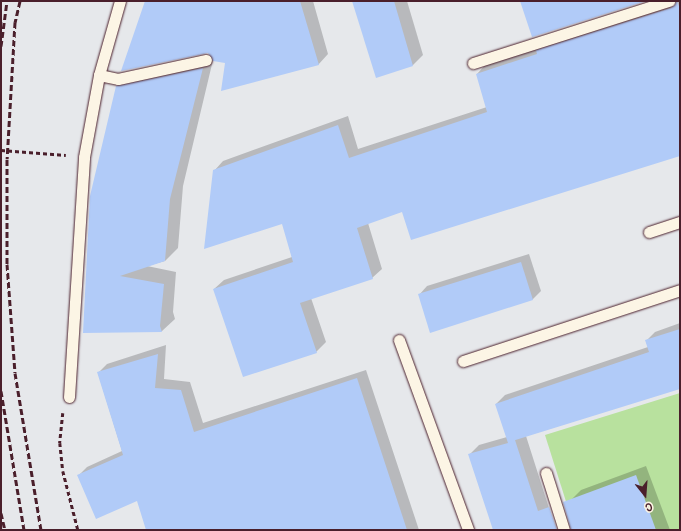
<!DOCTYPE html>
<html>
<head>
<meta charset="utf-8">
<style>
  body { margin:0 }
  #map { position:relative; width:681px; height:531px; overflow:hidden; background:#e6e8eb; font-family:Pangolin,sans-serif }
  div>[style] { position:absolute }
  .green>* { inset:0; background:#b8e19e }
  .shadow>* { inset:0; background:#0003 }
  .building>* { inset:0; background:#b1cbf8 }
  .path>* { height:2.5px; margin-top:-1.25px; transform-origin:0; background:repeating-linear-gradient(90deg,#4a1f2b 0 4px,transparent 0 7px) }
  .roads { filter:drop-shadow(0 0 1px #4a1f2b) drop-shadow(0 0 1px #4a1f2b) }
  .lane>* { height:11px; margin:-5.5px; padding:0 5.5px; transform-origin:5.5px; border-radius:5.5px; background:#fcf5e5 }
  .rail>* { height:3px; margin-top:-1.5px; transform-origin:0; background:repeating-linear-gradient(90deg,#4a1f2b 0 6px,transparent 0 9px) }
  span { translate:-50% -50%; white-space:nowrap; text-align:center; line-height:1.15; -webkit-text-stroke:3px #fcf5e5; paint-order:stroke }
  .frame { position:absolute; inset:0; border:2px solid #4a1f2b; pointer-events:none }
  .north { position:absolute; left:625px; top:475px; width:40px; height:40px; -webkit-text-stroke:3px #fcf5e5; paint-order:stroke; rotate:163deg; font-size:11px; font-weight:700; line-height:16px; text-align:center; color:#4a1f2b }
  .north::after { content:''; display:block; margin:auto; width:14px; height:18px; background:#4a1f2b; clip-path:polygon(50% 0,100% 100%,50% 72%,0 100%) }
</style>
</head>
<body>
<div id="map">
  <div class="green">
    <i style="clip-path:polygon(680px 393px,680px 530px,575px 530px,545px 435px)"></i>
  </div>
  <div class="shadow">
    <i style="clip-path:polygon(146px 1px,313px 1px,328px 54px,318px 65px,213px 60px,183px 186px,178px 248px,165px 261px,147px 266px,176px 272px,173px 312px,175px 319px,162px 331px,84px 332px,117px 86px,130px 73px,212px 56px)"></i>
    <i style="clip-path:polygon(354px 1px,407px 1px,423px 55px,413px 65px,377px 76px)"></i>
    <i style="clip-path:polygon(673px 1px,680px 1px,680px 155px,403px 211px,368px 223px,382px 269px,372px 278px,311px 298px,326px 342px,316px 352px,214px 289px,224px 280px,292px 257px,283px 223px,214px 171px,223px 161px,348px 116px,358px 149px,487px 107px,477px 74px,486px 64px)"></i>
    <i style="clip-path:polygon(529px 254px,541px 291px,532px 300px,419px 295px,427px 286px)"></i>
    <i style="clip-path:polygon(680px 323px,680px 388px,526px 436px,556px 530px,494px 530px,470px 454px,479px 445px,507px 437px,496px 404px,505px 395px,648px 347px,646px 341px,655px 332px)"></i>
    <i style="clip-path:polygon(166px 345px,164px 379px,190px 382px,203px 423px,366px 370px,419px 530px,147px 530px,138px 500px,78px 476px,87px 467px,122px 451px,98px 373px,107px 364px)"></i>
    <i style="clip-path:polygon(646px 466px,670px 530px,582px 530px,571px 500px,581px 490px)"></i>
  </div>
  <div class="building">
    <i style="clip-path:polygon(145px 1px,300px 1px,319px 65px,221px 91px,225px 63px,213px 61px,208px 53px,121px 71px)"></i>
    <i style="clip-path:polygon(352px 1px,394px 1px,413px 66px,376px 78px)"></i>
    <i style="clip-path:polygon(520px 1px,646px 1px,532px 37px)"></i>
    <i style="clip-path:polygon(677px 1px,680px 9px,680px 156px,411px 240px,402px 212px,357px 228px,373px 279px,300px 303px,317px 353px,243px 377px,213px 289px,293px 262px,282px 224px,204px 249px,213px 170px,338px 125px,349px 158px,487px 112px,476px 74px,537px 54px,536px 50px,671px 8px)"></i>
    <i style="clip-path:polygon(203px 68px,170px 199px,165px 261px,120px 276px,164px 284px,160px 326px,162px 332px,83px 333px,90px 196px,116px 86px)"></i>
    <i style="clip-path:polygon(521px 262px,533px 300px,430px 333px,418px 294px)"></i>
    <i style="clip-path:polygon(680px 329px,680px 389px,509px 442px,515px 440px,538px 511px,549px 507px,557px 530px,493px 530px,468px 454px,508px 443px,495px 404px,649px 352px,645px 340px)"></i>
    <i style="clip-path:polygon(158px 354px,155px 388px,181px 390px,194px 432px,357px 378px,407px 530px,146px 530px,137px 501px,96px 519px,77px 475px,123px 455px,97px 372px)"></i>
    <i style="clip-path:polygon(636px 475px,656px 530px,571px 530px,563px 502px)"></i>
  </div>
  <div class="path">
    <i style="left:1px;top:150px;width:65px;rotate:4.4deg"></i>
    <i style="left:63px;top:413px;width:30px;rotate:96deg"></i>
    <i style="left:60px;top:443px;width:28px;rotate:84deg"></i>
    <i style="left:63px;top:471px;width:61px;rotate:75.7deg"></i>
  </div>
  <div class="roads">
    <div class="lane">
      <i style="left:473px;top:63px;width:206px;rotate:-17.6deg"></i>
      <i style="left:99px;top:75px;width:19px;rotate:12deg"></i>
      <i style="left:118px;top:79px;width:90px;rotate:-12.2deg"></i>
      <i style="left:649px;top:232px;width:33px;rotate:-18deg"></i>
      <i style="left:399px;top:340px;width:202px;rotate:70deg"></i>
      <i style="left:463px;top:361px;width:228px;rotate:-18.1deg"></i>
      <i style="left:69px;top:397px;width:240px;rotate:-86.4deg"></i>
      <i style="left:84px;top:157px;width:83px;rotate:-79.6deg"></i>
      <i style="left:99px;top:75px;width:77px;rotate:-74.2deg"></i>
      <i style="left:546px;top:473px;width:60px;rotate:72.5deg"></i>
    </div>
  </div>
  <div class="rail">
    <i style="left:20px;top:1px;width:22px;rotate:103deg"></i>
    <i style="left:15px;top:22px;width:137px;rotate:93.3deg"></i>
    <i style="left:7px;top:159px;width:105px;rotate:90deg"></i>
    <i style="left:7px;top:264px;width:109px;rotate:85.8deg"></i>
    <i style="left:15px;top:373px;width:159px;rotate:80.6deg"></i>
    <i style="left:1px;top:46px;width:45px;rotate:-82.4deg"></i>
    <i style="left:1px;top:391px;width:141px;rotate:80.6deg"></i>
    <i style="left:1px;top:513px;width:17px;rotate:77deg"></i>
  </div>
  <div class="frame"></div>
  <div class="north">С</div>
</div>
</body>
</html>
